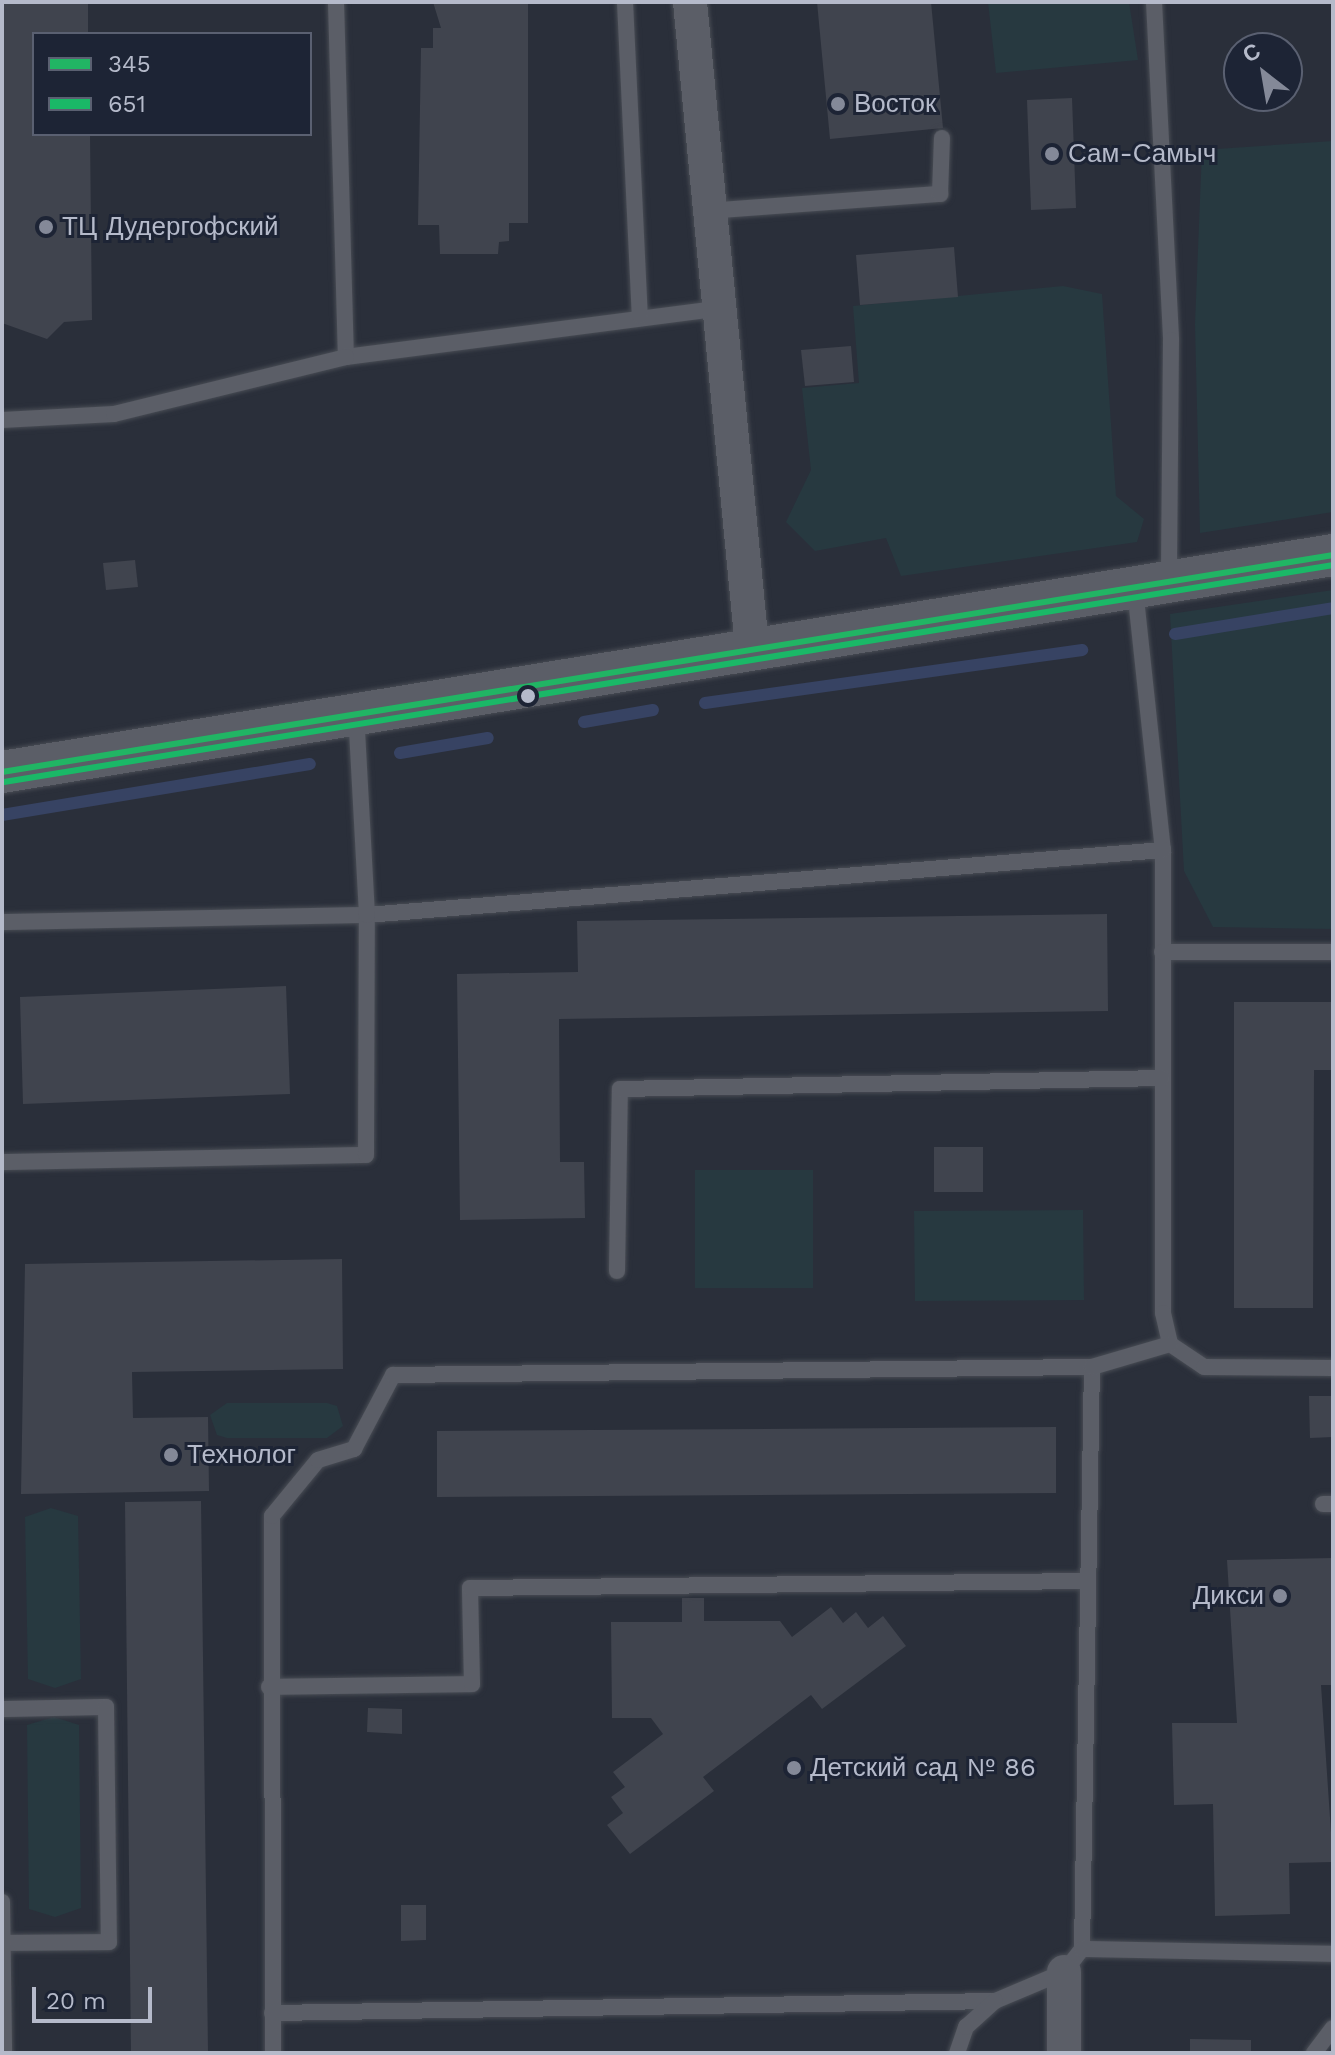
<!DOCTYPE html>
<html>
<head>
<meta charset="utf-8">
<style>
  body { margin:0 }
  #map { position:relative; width:1335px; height:2055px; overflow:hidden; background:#2a2f3a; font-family:"Work Sans",sans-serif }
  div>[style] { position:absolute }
  .green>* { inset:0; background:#273940 }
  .stream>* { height:12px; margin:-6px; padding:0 6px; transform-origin:6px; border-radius:6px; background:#374363 }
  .building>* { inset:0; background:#40444e }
  .roads { filter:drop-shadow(0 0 2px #484c54) drop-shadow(0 0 2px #484c54) }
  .service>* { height:16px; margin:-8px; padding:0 8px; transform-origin:8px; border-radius:8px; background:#5b5e67 }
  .minor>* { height:34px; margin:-17px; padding:0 17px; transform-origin:17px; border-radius:17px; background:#5b5e67 }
  .tertiary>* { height:42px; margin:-21px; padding:0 21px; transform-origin:21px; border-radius:21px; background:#5b5e67 }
  .bus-1>* { height:6px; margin:-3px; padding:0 3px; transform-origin:3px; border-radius:3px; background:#21b564 }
  .bus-2>* { height:6px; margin:-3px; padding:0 3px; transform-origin:3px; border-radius:3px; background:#1ab867 }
  .dots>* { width:22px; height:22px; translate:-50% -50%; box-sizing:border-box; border:4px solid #1d2435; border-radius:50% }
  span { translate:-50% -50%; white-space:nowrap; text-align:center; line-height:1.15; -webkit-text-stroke:6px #1d2435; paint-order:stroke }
  .poi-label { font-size:26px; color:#b5baca }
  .left { translate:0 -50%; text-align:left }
  .right { translate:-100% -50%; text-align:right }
  .frame { position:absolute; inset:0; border:4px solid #b5baca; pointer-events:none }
  .legend { position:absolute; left:32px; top:32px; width:280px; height:104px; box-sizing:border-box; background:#1d2435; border:2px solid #5a6071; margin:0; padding:10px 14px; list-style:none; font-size:24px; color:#b5baca }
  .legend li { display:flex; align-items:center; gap:16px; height:40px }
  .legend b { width:40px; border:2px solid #5a6071 }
  .north { position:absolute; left:1223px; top:32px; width:80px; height:80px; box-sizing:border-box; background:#1d2435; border:2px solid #5a6071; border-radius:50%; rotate:329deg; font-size:22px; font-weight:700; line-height:32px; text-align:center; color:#b5baca }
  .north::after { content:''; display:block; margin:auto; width:28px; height:36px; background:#848998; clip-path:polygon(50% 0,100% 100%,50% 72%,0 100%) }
  .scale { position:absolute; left:32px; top:1987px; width:120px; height:36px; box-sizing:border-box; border:4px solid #b5baca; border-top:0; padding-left:10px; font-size:24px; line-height:28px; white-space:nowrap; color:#b5baca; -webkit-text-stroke:6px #1d2435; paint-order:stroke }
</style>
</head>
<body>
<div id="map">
  <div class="green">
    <i style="clip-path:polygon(988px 2px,1129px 2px,1138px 60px,996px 73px)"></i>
    <i style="clip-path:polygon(1333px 141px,1333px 512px,1200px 533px,1195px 324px,1202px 150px)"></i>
    <i style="clip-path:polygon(1063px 286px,1102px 294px,1116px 496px,1144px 519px,1137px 542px,901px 576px,886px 538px,815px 551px,786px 522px,811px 470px,802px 388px,859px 383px,853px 306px)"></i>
    <i style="clip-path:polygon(1333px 590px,1333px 929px,1213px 927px,1184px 871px,1170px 614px)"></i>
    <i style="clip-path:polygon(695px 1170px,813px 1170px,813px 1288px,695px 1288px)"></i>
    <i style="clip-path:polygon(1083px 1210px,1084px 1300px,915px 1301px,914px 1211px)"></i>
    <i style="clip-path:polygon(227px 1403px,327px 1403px,337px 1406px,343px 1426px,327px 1438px,227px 1438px,217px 1435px,210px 1415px)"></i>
    <i style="clip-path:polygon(51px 1508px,78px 1516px,81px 1679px,55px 1688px,28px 1679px,25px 1517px)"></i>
    <i style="clip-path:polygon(54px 1717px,79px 1725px,81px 1908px,55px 1917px,29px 1909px,27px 1725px)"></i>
  </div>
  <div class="stream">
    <i style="left:1175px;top:634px;width:160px;rotate:-9.3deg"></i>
    <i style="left:705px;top:703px;width:381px;rotate:-8deg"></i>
    <i style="left:584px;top:722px;width:70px;rotate:-9.9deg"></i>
    <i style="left:400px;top:753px;width:89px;rotate:-9.7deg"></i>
    <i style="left:2px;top:815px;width:312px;rotate:-9.4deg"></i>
  </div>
  <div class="building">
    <i style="clip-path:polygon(2px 2px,88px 2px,88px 34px,34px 34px,34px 134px,90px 134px,92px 320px,64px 322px,47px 339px,2px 323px)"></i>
    <i style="clip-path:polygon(433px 2px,528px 2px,528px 223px,509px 223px,509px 241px,499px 242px,498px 254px,440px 254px,439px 225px,418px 225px,421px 48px,433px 48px,433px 28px,441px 28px)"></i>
    <i style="clip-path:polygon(817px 2px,931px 2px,943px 128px,830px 139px)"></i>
    <i style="clip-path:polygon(1072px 98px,1076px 208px,1031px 210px,1027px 100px)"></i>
    <i style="clip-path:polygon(954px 247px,958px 297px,860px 305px,856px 255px)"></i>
    <i style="clip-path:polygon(851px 346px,854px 382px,805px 386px,801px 350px)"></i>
    <i style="clip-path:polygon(135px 560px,138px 587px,106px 590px,103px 563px)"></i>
    <i style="clip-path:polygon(1107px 914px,1108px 1011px,559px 1019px,560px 1162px,584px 1162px,585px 1218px,460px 1220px,457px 974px,578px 972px,577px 921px)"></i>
    <i style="clip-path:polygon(286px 986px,290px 1094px,23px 1104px,20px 997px)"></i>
    <i style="clip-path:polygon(1234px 1002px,1333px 1002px,1333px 1070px,1314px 1070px,1313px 1308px,1234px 1308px)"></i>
    <i style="clip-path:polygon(934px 1147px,983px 1147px,983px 1192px,934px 1192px)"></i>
    <i style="clip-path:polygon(342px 1259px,343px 1369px,132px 1372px,133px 1418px,208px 1417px,209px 1491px,21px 1494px,25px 1264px)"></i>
    <i style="clip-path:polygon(1309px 1396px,1333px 1396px,1333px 1437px,1310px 1438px)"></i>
    <i style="clip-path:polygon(1056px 1427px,1056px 1493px,437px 1497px,437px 1431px)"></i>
    <i style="clip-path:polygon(201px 1501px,208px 2053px,131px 2053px,125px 1502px)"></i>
    <i style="clip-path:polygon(1333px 1558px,1333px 1685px,1321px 1685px,1333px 1862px,1289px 1863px,1290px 1914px,1215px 1916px,1213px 1804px,1174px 1805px,1172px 1723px,1237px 1723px,1227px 1560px)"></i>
    <i style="clip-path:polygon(682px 1598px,704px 1598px,704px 1621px,780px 1621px,792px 1637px,831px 1607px,843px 1623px,856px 1612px,868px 1628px,883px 1616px,906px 1646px,822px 1709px,811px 1695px,703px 1777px,714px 1791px,630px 1854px,607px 1825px,623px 1813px,611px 1797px,625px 1787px,613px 1772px,663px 1734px,651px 1718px,612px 1718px,611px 1622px,682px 1622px)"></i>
    <i style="clip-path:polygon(368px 1708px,402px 1709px,402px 1734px,367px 1732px)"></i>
    <i style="clip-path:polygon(401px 1905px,426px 1905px,426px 1940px,401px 1941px)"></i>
    <i style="clip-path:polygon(1190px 2039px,1251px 2040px,1251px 2053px,1190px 2053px)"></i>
  </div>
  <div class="roads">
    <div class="service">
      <i style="left:336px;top:2px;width:355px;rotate:88.4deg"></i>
      <i style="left:346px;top:357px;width:371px;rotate:-7.4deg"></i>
      <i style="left:625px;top:2px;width:314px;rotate:87.3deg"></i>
      <i style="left:1154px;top:2px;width:338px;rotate:87.1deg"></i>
      <i style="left:1171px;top:340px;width:237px;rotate:90.5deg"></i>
      <i style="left:708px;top:211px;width:233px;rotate:-4.2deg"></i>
      <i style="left:940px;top:194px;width:56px;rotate:-88deg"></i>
      <i style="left:2px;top:420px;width:112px;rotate:-3.1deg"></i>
      <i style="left:114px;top:414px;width:239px;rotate:-13.8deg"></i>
      <i style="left:1135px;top:589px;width:262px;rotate:83.9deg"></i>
      <i style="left:1163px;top:850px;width:463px;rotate:90deg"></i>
      <i style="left:1163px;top:1313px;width:32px;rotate:77deg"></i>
      <i style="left:1170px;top:1344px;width:41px;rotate:34.1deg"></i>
      <i style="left:1204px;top:1367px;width:129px;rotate:0.4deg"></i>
      <i style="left:2px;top:922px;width:365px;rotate:-1.1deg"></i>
      <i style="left:367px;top:915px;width:799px;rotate:-4.67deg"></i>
      <i style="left:1162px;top:952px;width:171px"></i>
      <i style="left:2px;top:1162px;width:364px;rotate:-1.1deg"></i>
      <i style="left:366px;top:1155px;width:240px;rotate:-89.8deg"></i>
      <i style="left:367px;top:915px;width:200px;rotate:-93.1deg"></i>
      <i style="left:617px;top:1271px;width:182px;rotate:-89.1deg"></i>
      <i style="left:620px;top:1089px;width:542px;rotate:-1.16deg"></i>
      <i style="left:1323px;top:1504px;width:10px"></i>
      <i style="left:269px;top:1687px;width:203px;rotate:-0.8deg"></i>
      <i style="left:472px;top:1684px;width:96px;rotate:-91.2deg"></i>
      <i style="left:470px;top:1588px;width:616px;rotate:-0.65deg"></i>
      <i style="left:2px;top:1709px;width:104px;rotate:-1.1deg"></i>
      <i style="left:106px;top:1707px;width:235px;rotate:89.3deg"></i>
      <i style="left:109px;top:1942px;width:106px;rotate:179.5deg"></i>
      <i style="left:2px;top:1902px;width:151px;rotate:89.2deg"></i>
      <i style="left:1082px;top:1949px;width:582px;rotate:-89.02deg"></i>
      <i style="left:272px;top:2013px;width:723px;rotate:-0.95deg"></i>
      <i style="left:995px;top:2001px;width:75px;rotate:-22.8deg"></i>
      <i style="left:1064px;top:1972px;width:29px;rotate:-52deg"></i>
      <i style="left:1082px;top:1949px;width:251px;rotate:1.1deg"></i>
      <i style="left:273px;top:2053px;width:537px;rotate:-90.11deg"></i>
      <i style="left:272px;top:1516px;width:72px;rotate:-50.6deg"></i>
      <i style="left:318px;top:1460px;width:38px;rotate:-17deg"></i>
      <i style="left:354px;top:1449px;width:84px;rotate:-62.2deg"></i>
      <i style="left:393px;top:1375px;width:699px;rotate:-0.66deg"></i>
      <i style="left:1092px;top:1367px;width:81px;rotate:-16.4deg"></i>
      <i style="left:957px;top:2053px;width:28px;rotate:-71deg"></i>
      <i style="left:966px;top:2027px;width:39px;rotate:-42deg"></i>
      <i style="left:1314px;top:2053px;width:31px;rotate:-53deg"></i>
    </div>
    <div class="minor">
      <i style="left:690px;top:2px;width:648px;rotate:84.51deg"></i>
      <i style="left:1064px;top:1972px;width:81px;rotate:90deg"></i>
    </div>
    <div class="tertiary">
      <i style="left:2px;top:772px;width:1349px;rotate:-9.26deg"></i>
    </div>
  </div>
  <div class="bus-1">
    <i style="left:2px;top:772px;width:1349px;rotate:-9.26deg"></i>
  </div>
  <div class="bus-2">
    <i style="left:4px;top:782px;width:1347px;rotate:-9.27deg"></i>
  </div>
  <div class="dots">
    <i style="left:838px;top:104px;background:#848998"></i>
    <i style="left:1052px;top:154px;background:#848998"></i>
    <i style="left:46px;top:227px;background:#848998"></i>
    <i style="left:528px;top:696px;background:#b5baca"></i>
    <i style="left:171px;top:1455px;background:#848998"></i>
    <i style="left:1280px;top:1596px;background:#848998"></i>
    <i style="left:794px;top:1768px;background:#848998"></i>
  </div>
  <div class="poi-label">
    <span class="left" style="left:854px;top:104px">Восток</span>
    <span class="left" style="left:1068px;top:154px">Сам-Самыч</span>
    <span class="left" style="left:62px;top:227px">ТЦ Дудергофский</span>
    <span class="left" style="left:187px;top:1455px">Технолог</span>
    <span class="right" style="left:1264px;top:1596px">Дикси</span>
    <span class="left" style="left:810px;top:1768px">Детский сад № 86</span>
  </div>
  <div class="frame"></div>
  <ul class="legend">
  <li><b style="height:10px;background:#21b564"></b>345</li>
  <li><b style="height:10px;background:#1ab867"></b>651</li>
  </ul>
  <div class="north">С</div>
  <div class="scale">20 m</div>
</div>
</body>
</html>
